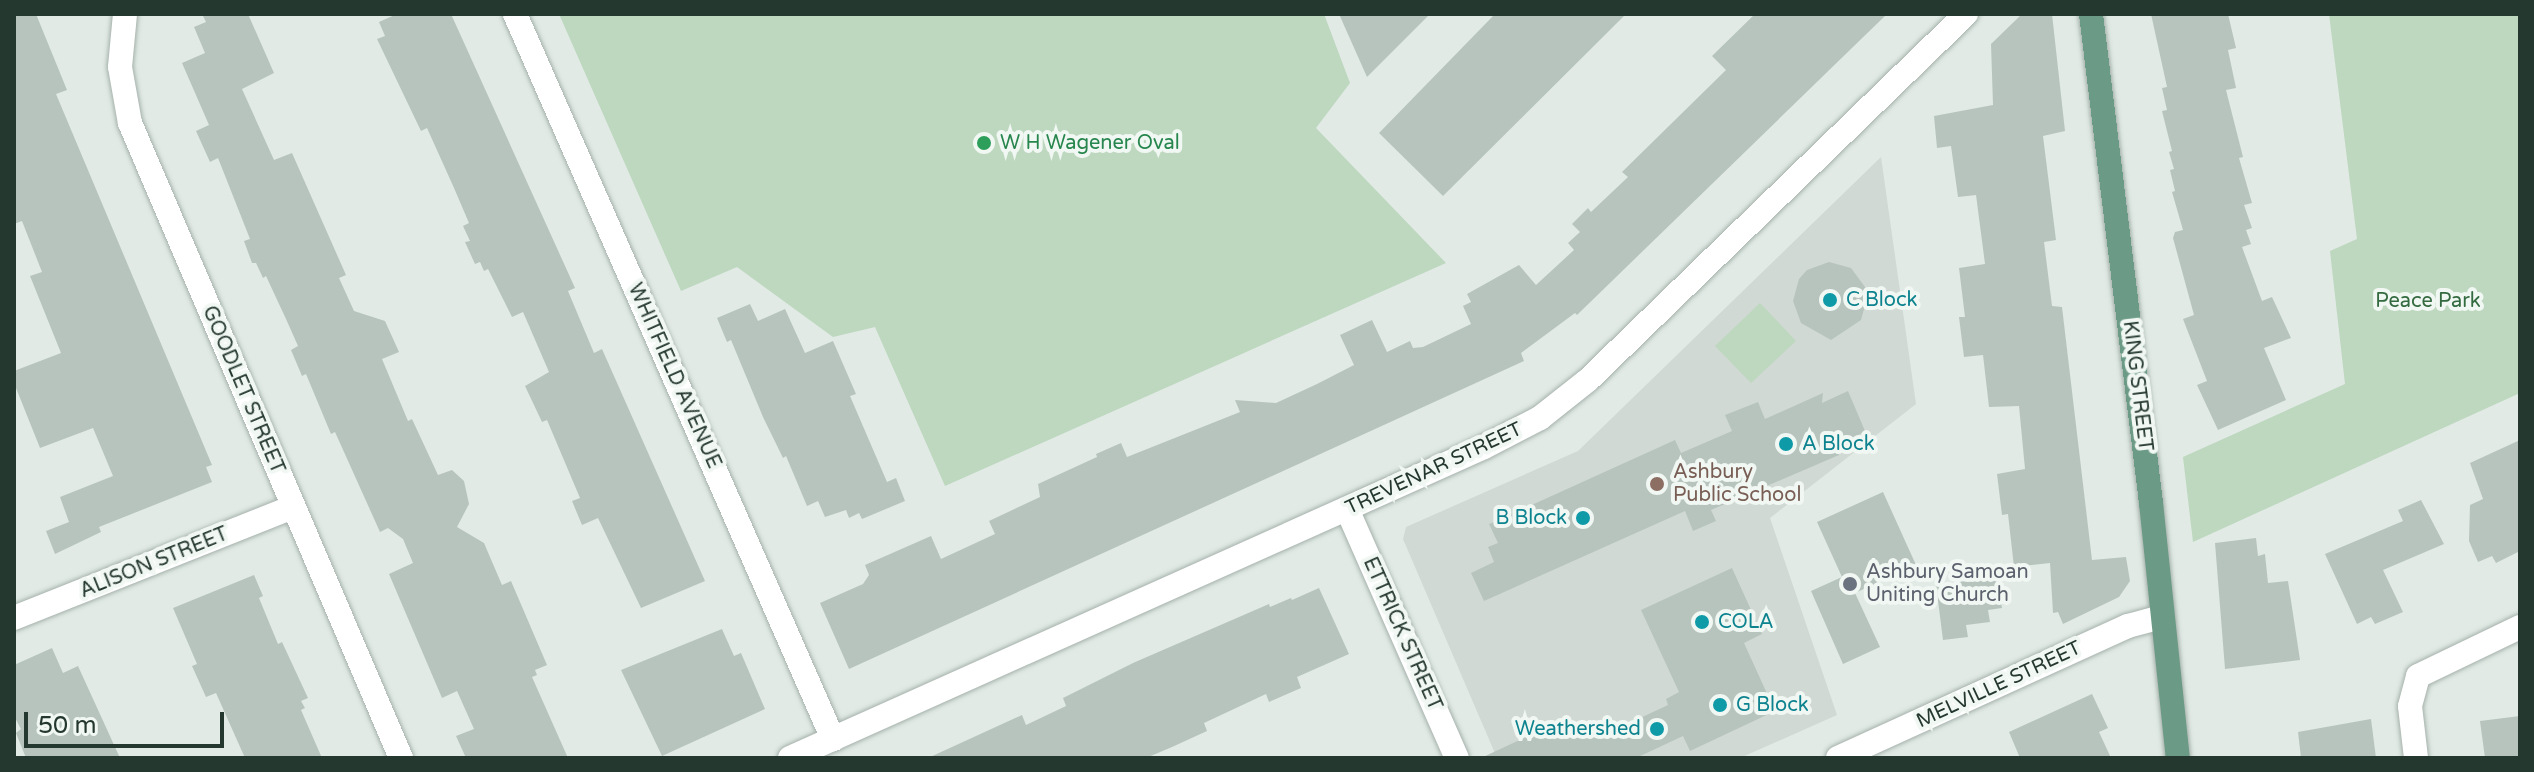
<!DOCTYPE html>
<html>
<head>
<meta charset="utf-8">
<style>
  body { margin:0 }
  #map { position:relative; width:2534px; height:772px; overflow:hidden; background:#e1eae5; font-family:"Varela Round",sans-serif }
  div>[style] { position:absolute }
  .built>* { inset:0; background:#d0d9d3 }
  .green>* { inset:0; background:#bdd8bf }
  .building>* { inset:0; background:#b7c4bd }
  .roads { filter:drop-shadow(0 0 2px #a5b1ab) drop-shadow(0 0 2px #a5b1ab) }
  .minor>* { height:24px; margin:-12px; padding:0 12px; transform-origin:12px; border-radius:12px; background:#fff }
  .major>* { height:24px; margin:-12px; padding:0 12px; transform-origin:12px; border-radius:12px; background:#6b9a86 }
  .dots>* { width:22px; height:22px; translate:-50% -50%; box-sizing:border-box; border:4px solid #f1f7f3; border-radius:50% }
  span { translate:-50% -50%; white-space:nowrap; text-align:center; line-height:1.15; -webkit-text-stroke:8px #f1f7f3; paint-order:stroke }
  .leisure-label { font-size:20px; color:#27864d }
  .left { translate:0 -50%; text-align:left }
  .culture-label { font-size:20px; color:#0d838f }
  .right { translate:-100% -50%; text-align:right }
  .park-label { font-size:20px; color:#336a3f }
  .street-label { font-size:20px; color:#24382f }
  .education-label { font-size:20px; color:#785e54 }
  .worship-label { font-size:20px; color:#5b616d }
  .frame { position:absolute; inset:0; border:16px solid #24382f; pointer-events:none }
  .scale { position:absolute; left:24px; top:712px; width:200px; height:36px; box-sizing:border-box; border:4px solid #24382f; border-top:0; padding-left:10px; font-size:24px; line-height:28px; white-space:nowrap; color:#24382f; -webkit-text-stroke:6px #f1f7f3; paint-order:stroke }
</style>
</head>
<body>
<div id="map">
  <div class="built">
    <i style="clip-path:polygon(1881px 157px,1916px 404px,1770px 518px,1837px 715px,1740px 758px,1497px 758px,1403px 539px,1406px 527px,1578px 451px)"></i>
  </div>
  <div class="green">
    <i style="clip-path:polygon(559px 14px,1324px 14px,1350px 83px,1316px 128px,1446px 263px,945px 486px,875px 327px,833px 337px,737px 267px,681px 291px)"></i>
    <i style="clip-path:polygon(2329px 14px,2520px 14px,2520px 393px,2193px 542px,2183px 457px,2345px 384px,2330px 251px,2357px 239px)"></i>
    <i style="clip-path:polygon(1760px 303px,1796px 341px,1751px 383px,1715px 346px)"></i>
  </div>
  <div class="building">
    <i style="clip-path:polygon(14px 14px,36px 14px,67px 90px,56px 94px,212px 465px,206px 467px,212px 482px,99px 527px,101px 532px,55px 554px,46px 531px,69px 522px,60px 497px,113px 476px,93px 428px,40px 448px,14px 383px,14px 371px,61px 353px,30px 276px,42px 272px,22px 221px,14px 224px)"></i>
    <i style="clip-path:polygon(202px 14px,248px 14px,274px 73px,242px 89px,274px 160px,292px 153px,346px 275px,339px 278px,354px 311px,385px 321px,399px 352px,382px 359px,408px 421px,412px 419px,438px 475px,452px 470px,464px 481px,469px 504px,457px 527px,484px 543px,502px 585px,511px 581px,547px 665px,535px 670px,537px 675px,532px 677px,568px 758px,466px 758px,456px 736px,474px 729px,457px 691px,442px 698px,389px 574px,413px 563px,403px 539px,388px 528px,380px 532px,335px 432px,331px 434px,306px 374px,302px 376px,291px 350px,298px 346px,286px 319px,266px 276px,263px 278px,256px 263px,252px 263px,244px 241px,250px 239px,218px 158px,210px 162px,196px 131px,209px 125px,182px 63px,205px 53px,194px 27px,206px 22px)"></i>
    <i style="clip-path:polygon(397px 14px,451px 14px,575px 288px,568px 291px,594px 353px,602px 349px,705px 581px,641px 608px,598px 518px,582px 525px,572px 501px,580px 498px,547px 420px,542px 422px,525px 386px,549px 372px,523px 312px,512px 317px,488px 269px,484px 271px,480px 262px,475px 264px,465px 242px,470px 241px,463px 226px,469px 223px,454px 188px,427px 128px,421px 131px,377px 39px,385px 36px,379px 22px)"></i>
    <i style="clip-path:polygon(1339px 14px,1430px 14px,1367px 77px)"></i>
    <i style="clip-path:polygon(1495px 14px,1626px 14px,1443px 196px,1379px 133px)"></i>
    <i style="clip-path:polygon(1755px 14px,1887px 14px,1577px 315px,1575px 313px,1521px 353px,1524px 361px,849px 669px,820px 603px,863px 584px,869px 575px,865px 565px,931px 536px,941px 559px,995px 534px,989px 521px,1040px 497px,1038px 484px,1097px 457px,1096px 454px,1121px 443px,1127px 457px,1240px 412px,1235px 400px,1276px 403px,1317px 384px,1354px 365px,1340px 335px,1372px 320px,1387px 352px,1410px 341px,1413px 348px,1423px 347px,1471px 324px,1463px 306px,1471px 302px,1467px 294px,1519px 265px,1536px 285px,1574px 250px,1568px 243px,1580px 232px,1572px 224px,1588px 208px,1591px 212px,1628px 177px,1622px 172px,1726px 70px,1712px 56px)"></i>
    <i style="clip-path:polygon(2022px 14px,2052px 14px,2065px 131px,2043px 136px,2056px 240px,2044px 242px,2052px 306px,2062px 307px,2092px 560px,2126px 557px,2130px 581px,2119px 597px,2063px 624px,2058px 612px,2053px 613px,2050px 563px,2014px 567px,2008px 514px,2002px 515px,1997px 474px,2025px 469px,2019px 406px,1989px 407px,1983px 355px,1964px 357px,1959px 317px,1965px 317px,1959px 268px,1985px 264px,1976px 195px,1958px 197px,1951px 146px,1937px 148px,1934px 116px,1993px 105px,1991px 44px)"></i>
    <i style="clip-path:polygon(2151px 14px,2228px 14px,2236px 48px,2228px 50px,2236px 88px,2226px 90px,2243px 157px,2239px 158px,2252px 203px,2244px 205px,2252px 228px,2246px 230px,2251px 244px,2242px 247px,2262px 301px,2272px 297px,2291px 338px,2264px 348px,2286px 400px,2218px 430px,2197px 385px,2207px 381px,2183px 319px,2194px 315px,2173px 238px,2175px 232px,2183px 230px,2172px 192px,2175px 191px,2170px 170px,2174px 169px,2169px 152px,2172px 151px,2162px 111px,2167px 110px,2162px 88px,2167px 87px)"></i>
    <i style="clip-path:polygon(1829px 262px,1851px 268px,1865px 287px,1867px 298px,1861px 320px,1831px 340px,1801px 323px,1793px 301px,1799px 279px,1807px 270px)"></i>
    <i style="clip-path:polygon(750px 304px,758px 321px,785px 309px,805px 353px,833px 341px,856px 394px,850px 396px,887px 482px,896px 478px,905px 501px,862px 519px,859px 513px,849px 518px,846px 510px,825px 517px,818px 501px,807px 506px,786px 456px,783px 458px,763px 417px,731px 340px,727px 342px,717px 318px)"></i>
    <i style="clip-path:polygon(1848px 391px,1865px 431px,1836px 448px,1839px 455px,1711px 510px,1716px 521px,1693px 531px,1685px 511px,1484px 601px,1471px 573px,1494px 562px,1488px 547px,1498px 543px,1489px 524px,1499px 520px,1498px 516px,1522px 505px,1523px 509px,1675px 440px,1681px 453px,1732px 431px,1725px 415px,1758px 402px,1765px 419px,1823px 393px,1822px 403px)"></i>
    <i style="clip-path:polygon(2520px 440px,2520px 551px,2496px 563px,2492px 556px,2478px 562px,2469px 541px,2470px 505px,2483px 499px,2470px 463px)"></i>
    <i style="clip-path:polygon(1883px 492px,1916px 565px,1855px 593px,1880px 647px,1843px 664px,1811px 591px,1842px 577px,1817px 522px)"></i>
    <i style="clip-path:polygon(2421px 500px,2444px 544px,2383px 570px,2403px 612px,2375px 624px,2371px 617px,2357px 624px,2325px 554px,2403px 521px,2398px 510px)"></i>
    <i style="clip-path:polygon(2256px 538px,2258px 556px,2265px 554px,2268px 583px,2288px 581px,2300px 660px,2225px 669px,2215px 543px)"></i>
    <i style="clip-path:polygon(1732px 568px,1762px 634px,1744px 643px,1775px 711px,1690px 751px,1683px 736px,1636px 758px,1481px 758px,1554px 724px,1591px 727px,1600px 722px,1606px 734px,1668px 705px,1666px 699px,1679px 692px,1641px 610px)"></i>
    <i style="clip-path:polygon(254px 575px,263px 596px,259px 598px,278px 644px,282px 642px,308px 698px,301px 701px,305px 708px,301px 710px,322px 758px,245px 758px,216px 693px,206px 697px,192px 666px,197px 664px,173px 608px)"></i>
    <i style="clip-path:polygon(1997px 577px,2002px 608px,1988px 610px,1990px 622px,1966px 625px,1968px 637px,1943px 640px,1936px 585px)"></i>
    <i style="clip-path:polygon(1319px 588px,1349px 654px,1297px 677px,1301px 688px,1269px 702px,1266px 694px,1204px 723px,1207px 731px,1172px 747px,1146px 758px,928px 758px,1022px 715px,1026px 725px,1066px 706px,1063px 698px,1133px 663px,1269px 604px,1270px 607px,1291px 598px,1292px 600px)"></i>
    <i style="clip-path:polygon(722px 629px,734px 656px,741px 653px,765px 709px,662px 756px,621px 670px)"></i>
    <i style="clip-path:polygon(52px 648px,63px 673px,78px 666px,120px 758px,26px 758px,16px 733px,21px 729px,14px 716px,14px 665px)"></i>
    <i style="clip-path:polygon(2092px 694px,2108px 728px,2099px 732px,2111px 758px,2020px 758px,2009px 732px)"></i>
    <i style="clip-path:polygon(2520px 716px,2520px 758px,2485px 758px,2480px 721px)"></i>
    <i style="clip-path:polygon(2371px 719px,2376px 758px,2301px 758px,2298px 732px)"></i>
  </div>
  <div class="roads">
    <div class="minor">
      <i style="left:125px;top:14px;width:53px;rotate:95.4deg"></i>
      <i style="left:120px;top:67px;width:57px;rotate:79.9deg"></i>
      <i style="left:130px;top:123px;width:690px;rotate:66.89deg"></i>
      <i style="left:515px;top:14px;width:792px;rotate:66.32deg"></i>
      <i style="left:1347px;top:509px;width:272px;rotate:66.2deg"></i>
      <i style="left:14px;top:618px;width:300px;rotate:-21.7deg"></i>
      <i style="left:790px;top:758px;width:760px;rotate:-24.14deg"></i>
      <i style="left:1484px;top:447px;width:63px;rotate:-27.4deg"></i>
      <i style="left:1540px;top:418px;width:61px;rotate:-38.4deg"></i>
      <i style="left:1588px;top:380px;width:526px;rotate:-44.08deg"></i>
      <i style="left:1838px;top:758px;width:319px;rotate:-24.5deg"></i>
      <i style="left:2128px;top:626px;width:35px;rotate:-15deg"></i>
      <i style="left:2416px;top:758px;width:52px;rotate:-96.6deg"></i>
      <i style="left:2410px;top:706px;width:31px;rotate:-75deg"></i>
      <i style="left:2418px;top:676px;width:113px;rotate:-25.7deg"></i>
    </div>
    <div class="major">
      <i style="left:2091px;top:14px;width:493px;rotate:83deg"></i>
      <i style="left:2151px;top:503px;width:256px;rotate:84deg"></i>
    </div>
  </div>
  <div class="dots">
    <i style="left:984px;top:143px;background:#2e9e5b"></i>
    <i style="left:1830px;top:300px;background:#0f9aa8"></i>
    <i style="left:1786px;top:444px;background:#0f9aa8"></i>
    <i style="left:1657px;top:484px;background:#8d6e63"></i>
    <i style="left:1583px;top:518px;background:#0f9aa8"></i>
    <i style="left:1850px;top:584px;background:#6b7280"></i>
    <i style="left:1702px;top:622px;background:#0f9aa8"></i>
    <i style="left:1720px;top:705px;background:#0f9aa8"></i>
    <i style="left:1657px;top:729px;background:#0f9aa8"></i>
  </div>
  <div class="leisure-label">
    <span class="left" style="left:1000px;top:143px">W H Wagener Oval</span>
  </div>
  <div class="culture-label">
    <span class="left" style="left:1846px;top:300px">C Block</span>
    <span class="left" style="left:1802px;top:444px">A Block</span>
    <span class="right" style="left:1567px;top:518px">B Block</span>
    <span class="left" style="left:1718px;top:622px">COLA</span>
    <span class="left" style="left:1736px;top:705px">G Block</span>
    <span class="right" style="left:1641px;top:729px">Weathershed</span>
  </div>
  <div class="park-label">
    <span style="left:2428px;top:301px">Peace Park</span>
  </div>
  <div class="street-label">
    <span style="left:674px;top:376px;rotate:66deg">WHITFIELD AVENUE</span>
    <span style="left:2137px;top:386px;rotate:83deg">KING STREET</span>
    <span style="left:243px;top:390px;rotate:67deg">GOODLET STREET</span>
    <span style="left:1434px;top:469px;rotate:-25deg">TREVENAR STREET</span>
    <span style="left:154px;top:563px;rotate:-22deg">ALISON STREET</span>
    <span style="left:1402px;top:634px;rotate:66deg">ETTRICK STREET</span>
    <span style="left:1999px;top:685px;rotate:-25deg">MELVILLE STREET</span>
  </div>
  <div class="education-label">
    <span class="left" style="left:1673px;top:484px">Ashbury<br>Public School</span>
  </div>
  <div class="worship-label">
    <span class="left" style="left:1866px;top:584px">Ashbury Samoan<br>Uniting Church</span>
  </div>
  <div class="frame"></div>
  <div class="scale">50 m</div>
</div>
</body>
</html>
